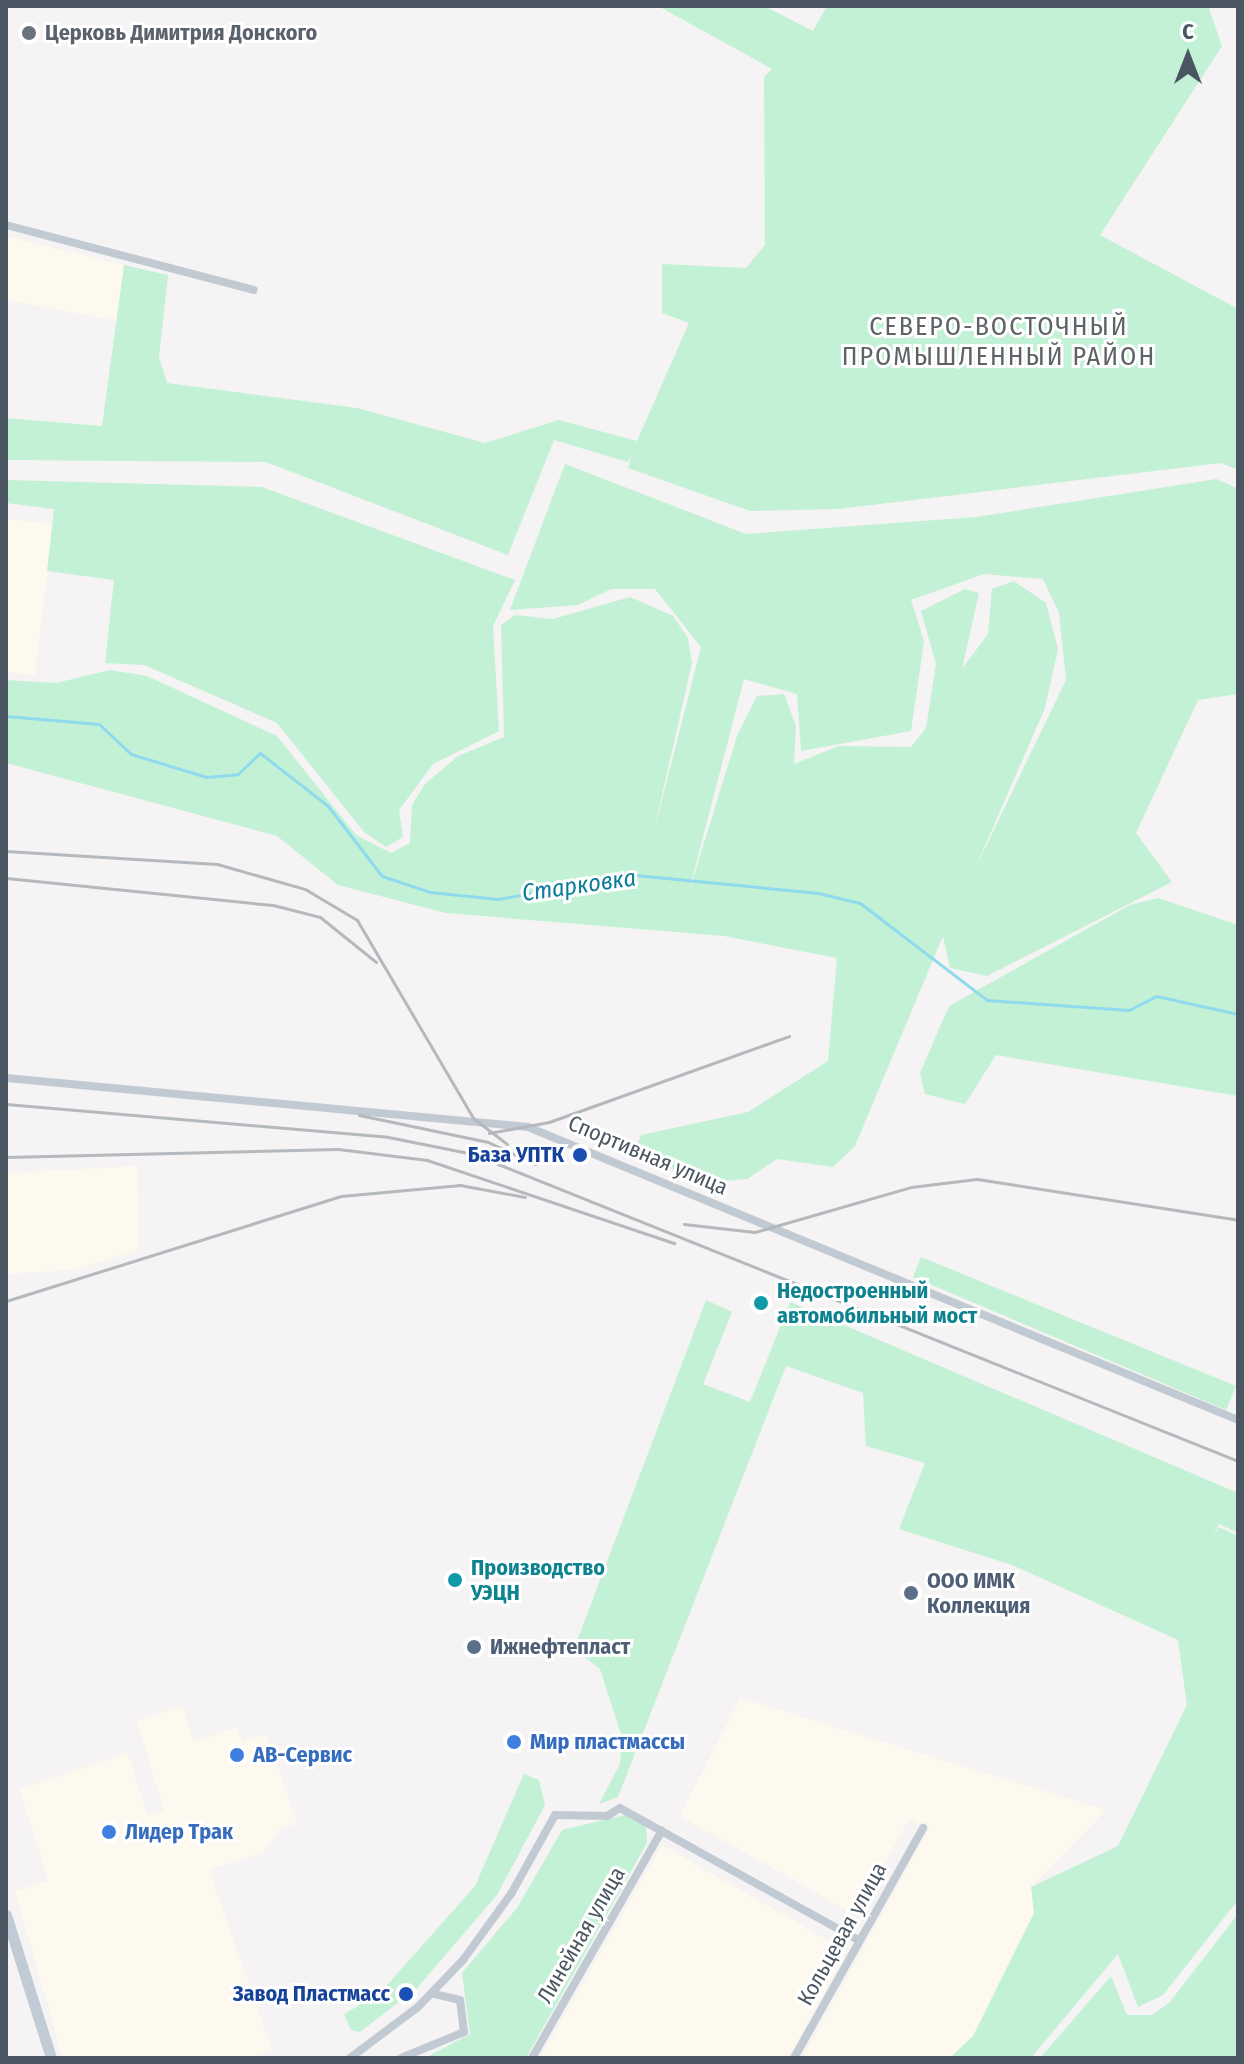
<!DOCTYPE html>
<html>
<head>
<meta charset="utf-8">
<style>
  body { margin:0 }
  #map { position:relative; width:1244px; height:2064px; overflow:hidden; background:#f5f3f3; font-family:"Fira Sans Condensed",sans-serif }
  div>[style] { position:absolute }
  .commercial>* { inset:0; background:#fdf9ef }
  .green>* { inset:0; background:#c3f1d5 }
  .stream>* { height:3px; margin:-1.5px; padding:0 1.5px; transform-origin:1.5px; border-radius:1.5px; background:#90daee }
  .minor>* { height:8px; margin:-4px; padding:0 4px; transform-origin:4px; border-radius:4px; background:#c1cad2 }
  .secondary>* { height:11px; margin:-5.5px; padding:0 5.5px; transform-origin:5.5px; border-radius:5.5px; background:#c1cbd6 }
  .rail>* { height:3px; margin:-1.5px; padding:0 1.5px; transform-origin:1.5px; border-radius:1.5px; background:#b5b8bd }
  .dots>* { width:22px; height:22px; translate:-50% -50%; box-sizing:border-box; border:4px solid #fff; border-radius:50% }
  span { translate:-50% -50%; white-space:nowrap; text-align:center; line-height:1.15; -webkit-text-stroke:6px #fff; paint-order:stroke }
  .worship-label { font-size:22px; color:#5b616d; font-weight:700 }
  .left { translate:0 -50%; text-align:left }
  .transit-label { font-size:22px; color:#164399; font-weight:700 }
  .right { translate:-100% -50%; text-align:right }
  .street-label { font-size:22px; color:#4a5661 }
  .culture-label { font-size:22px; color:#0d838f; font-weight:700 }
  .service-label { font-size:22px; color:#4e5e75; font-weight:700 }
  .shop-label { font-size:22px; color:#366cbe; font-weight:700 }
  .water-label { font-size:24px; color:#0c7c9b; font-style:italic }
  .quarter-label { font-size:26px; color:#5f6368; letter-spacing:2px }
  .frame { position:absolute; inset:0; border:8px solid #4a5661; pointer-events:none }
  .north { position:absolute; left:1148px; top:16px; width:80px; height:80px; -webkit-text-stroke:6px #fff; paint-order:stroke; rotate:0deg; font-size:22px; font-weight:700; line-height:32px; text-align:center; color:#4a5661 }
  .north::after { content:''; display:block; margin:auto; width:28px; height:36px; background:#4a5661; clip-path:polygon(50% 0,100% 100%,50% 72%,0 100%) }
</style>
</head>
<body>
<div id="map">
  <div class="commercial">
    <i style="clip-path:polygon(6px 236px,124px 265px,118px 321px,6px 300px)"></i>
    <i style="clip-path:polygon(6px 519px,53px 524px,35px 675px,6px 672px)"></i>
    <i style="clip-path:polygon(137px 1166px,139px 1250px,73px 1270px,6px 1274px,6px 1173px)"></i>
    <i style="clip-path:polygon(740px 1698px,1106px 1810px,1031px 1887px,1034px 1913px,973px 2036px,950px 2058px,802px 2058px,929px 1829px,909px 1819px,856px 1915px,680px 1816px)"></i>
    <i style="clip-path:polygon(182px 1706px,194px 1742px,237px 1727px,243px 1741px,267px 1735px,297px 1824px,280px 1828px,264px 1852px,209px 1870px,272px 2050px,250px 2058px,63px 2058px,15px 1891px,48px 1881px,20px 1789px,128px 1753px,147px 1815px,164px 1810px,137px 1721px)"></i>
    <i style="clip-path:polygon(662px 1845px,847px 1951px,788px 2058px,540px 2058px)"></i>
  </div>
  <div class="green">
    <i style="clip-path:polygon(658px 6px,764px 6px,813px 31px,827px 6px,1208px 6px,1222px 46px,1100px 235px,1238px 309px,1238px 470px,1221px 463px,838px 509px,750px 511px,628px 468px,632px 455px,628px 462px,554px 440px,508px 555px,266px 462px,6px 460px,6px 418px,102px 426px,124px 265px,168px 275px,159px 357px,167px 383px,357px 408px,485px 443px,559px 420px,637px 441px,689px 323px,662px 313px,662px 264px,746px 268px,765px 245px,764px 77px,772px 69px)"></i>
    <i style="clip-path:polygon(evenodd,565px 464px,746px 534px,976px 517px,1217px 479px,1238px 489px,1238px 694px,1198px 700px,1136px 833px,1172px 882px,987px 976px,950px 968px,943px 936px,855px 1146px,833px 1167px,777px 1159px,747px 1179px,711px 1182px,633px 1156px,641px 1135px,748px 1112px,828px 1061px,837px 958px,724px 936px,446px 913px,338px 885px,277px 836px,6px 763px,6px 680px,56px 683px,110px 670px,147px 676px,277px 736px,356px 835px,391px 853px,410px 843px,412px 805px,425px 784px,458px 756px,504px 737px,501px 625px,515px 615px,553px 619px,630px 597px,673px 616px,688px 638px,692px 663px,653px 835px,701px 647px,655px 589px,611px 589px,578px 605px,510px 610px,565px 464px,984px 574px,1043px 579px,1059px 613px,1066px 680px,974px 871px,1045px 708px,1058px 649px,1046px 603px,1014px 581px,992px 589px,988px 634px,962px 669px,979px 593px,965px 589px,921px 611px,936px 664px,926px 728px,911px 747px,839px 746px,794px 764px,796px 726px,784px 694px,757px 696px,737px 736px,688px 895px,744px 679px,797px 694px,801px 751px,911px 731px,924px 641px,911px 600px,984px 574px)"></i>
    <i style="clip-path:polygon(6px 480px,262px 487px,515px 580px,493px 626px,499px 731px,433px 764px,399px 810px,403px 837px,386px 847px,364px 832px,277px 723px,144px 665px,105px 663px,114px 580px,47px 571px,54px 509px,6px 503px)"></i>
    <i style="clip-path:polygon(1158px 898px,1238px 925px,1238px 1096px,996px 1055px,965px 1104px,925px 1094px,920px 1073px,949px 1006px,1130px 905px)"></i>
    <i style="clip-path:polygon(921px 1257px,1236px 1386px,1226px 1410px,913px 1277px)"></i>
    <i style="clip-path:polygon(706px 1300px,732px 1312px,703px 1384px,750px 1402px,790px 1302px,1238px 1493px,1238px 1533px,1219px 1524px,1213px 1538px,1219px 1527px,1238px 1536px,1238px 1900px,1163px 1995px,1138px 2007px,1118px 1954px,1031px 2058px,950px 2058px,973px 2036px,1034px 1913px,1031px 1887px,1118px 1846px,1187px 1705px,1178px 1640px,1012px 1565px,899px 1529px,925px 1463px,866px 1446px,863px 1393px,786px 1366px,618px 1797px,599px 1804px,620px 1764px,622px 1737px,600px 1669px,574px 1649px)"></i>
    <i style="clip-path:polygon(524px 1774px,539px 1780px,545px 1805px,497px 1895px,417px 1988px,360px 2032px,351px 2030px,344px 2014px,379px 1994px,475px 1886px)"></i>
    <i style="clip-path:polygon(625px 1815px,646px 1826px,647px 1843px,526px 2058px,425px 2058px,470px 2034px,462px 1973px,517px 1908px,562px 1830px)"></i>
    <i style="clip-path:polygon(1238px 1914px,1238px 2058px,1040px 2058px,1111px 1976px,1127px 2015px,1152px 2015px,1169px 2003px)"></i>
  </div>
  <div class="stream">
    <i style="left:6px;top:716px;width:93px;rotate:4.9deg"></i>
    <i style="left:99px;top:724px;width:44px;rotate:43.2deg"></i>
    <i style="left:131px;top:754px;width:78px;rotate:17deg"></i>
    <i style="left:206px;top:777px;width:32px;rotate:-5deg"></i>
    <i style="left:238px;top:774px;width:30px;rotate:-44deg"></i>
    <i style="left:260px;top:753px;width:86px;rotate:37.9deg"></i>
    <i style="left:328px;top:806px;width:88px;rotate:52.4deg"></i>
    <i style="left:382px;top:876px;width:51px;rotate:18.4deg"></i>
    <i style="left:430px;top:892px;width:68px;rotate:5.9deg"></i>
    <i style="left:498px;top:899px;width:139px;rotate:-9.9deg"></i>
    <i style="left:635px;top:875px;width:184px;rotate:5.6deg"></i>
    <i style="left:818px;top:893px;width:43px;rotate:13.4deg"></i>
    <i style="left:860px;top:903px;width:160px;rotate:37.4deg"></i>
    <i style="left:987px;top:1000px;width:142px;rotate:4deg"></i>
    <i style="left:1129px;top:1010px;width:30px;rotate:-27deg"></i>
    <i style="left:1156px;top:996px;width:84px;rotate:12.4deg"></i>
  </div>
  <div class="minor">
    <i style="left:6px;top:225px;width:256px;rotate:14.7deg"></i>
    <i style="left:6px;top:1078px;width:524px;rotate:5.36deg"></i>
    <i style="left:528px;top:1127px;width:768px;rotate:22.42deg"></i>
    <i style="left:350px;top:2058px;width:85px;rotate:-36.9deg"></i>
    <i style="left:418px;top:2007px;width:65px;rotate:-46.2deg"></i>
    <i style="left:463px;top:1960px;width:82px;rotate:-54deg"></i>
    <i style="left:511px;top:1894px;width:90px;rotate:-60.9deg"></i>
    <i style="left:555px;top:1815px;width:52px;rotate:1.1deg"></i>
    <i style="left:607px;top:1816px;width:15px;rotate:-32deg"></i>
    <i style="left:620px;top:1808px;width:272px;rotate:29deg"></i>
    <i style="left:401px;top:2058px;width:68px;rotate:-22.4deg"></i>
    <i style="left:464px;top:2032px;width:32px;rotate:-97deg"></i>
    <i style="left:460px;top:2000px;width:28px;rotate:-167deg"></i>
    <i style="left:532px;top:2058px;width:262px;rotate:-60.3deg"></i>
    <i style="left:794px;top:2058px;width:264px;rotate:-60.7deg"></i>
  </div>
  <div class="secondary">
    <i style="left:6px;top:1915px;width:150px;rotate:72.5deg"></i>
  </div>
  <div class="rail">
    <i style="left:6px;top:851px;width:211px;rotate:3.5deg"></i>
    <i style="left:217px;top:864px;width:91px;rotate:15.9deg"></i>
    <i style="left:305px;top:889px;width:61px;rotate:30.8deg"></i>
    <i style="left:357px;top:920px;width:229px;rotate:59.6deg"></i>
    <i style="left:473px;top:1118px;width:43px;rotate:37.4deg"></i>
    <i style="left:6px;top:878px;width:268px;rotate:5.8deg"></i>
    <i style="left:273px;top:905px;width:49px;rotate:14.3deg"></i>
    <i style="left:320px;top:917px;width:72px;rotate:38.8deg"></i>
    <i style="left:6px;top:1104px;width:383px;rotate:4.9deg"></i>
    <i style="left:388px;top:1137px;width:87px;rotate:11.3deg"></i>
    <i style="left:473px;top:1154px;width:824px;rotate:21.87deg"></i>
    <i style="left:359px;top:1115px;width:132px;rotate:11.8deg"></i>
    <i style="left:488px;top:1142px;width:52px;rotate:25.1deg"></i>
    <i style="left:489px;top:1133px;width:61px;rotate:-10.4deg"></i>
    <i style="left:549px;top:1122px;width:255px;rotate:-19.7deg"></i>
    <i style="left:6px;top:1157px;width:332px;rotate:-1.4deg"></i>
    <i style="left:338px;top:1149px;width:90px;rotate:7deg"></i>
    <i style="left:427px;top:1160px;width:261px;rotate:18.6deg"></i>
    <i style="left:684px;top:1224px;width:71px;rotate:6.4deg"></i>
    <i style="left:755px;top:1232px;width:162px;rotate:-16.1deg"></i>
    <i style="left:911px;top:1187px;width:66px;rotate:-6.9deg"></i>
    <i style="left:977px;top:1179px;width:264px;rotate:8.9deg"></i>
    <i style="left:6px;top:1301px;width:351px;rotate:-17.4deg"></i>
    <i style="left:341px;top:1196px;width:120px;rotate:-5.3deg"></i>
    <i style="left:460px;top:1185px;width:66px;rotate:10.5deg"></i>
  </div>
  <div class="dots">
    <i style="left:29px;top:33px;background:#6b7280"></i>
    <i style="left:580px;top:1155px;background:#1a4fb4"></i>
    <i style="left:761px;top:1303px;background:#0f9aa8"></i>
    <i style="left:455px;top:1580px;background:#0f9aa8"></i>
    <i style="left:911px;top:1593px;background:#5c6f8a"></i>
    <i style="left:474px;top:1647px;background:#5c6f8a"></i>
    <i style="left:514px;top:1742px;background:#3f7fe0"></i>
    <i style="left:237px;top:1755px;background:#3f7fe0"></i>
    <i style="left:109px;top:1832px;background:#3f7fe0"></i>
    <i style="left:406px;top:1994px;background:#1a4fb4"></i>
  </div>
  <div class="worship-label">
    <span class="left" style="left:45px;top:33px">Церковь Димитрия Донского</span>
  </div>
  <div class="transit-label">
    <span class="right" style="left:564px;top:1155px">База УПТК</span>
    <span class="right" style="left:390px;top:1994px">Завод Пластмасс</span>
  </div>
  <div class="street-label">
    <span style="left:648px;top:1155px;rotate:23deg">Спортивная улица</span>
    <span style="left:842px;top:1934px;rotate:-61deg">Кольцевая улица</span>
    <span style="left:581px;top:1935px;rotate:-60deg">Линейная улица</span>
  </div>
  <div class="culture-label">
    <span class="left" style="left:777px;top:1303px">Недостроенный<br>автомобильный мост</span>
    <span class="left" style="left:471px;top:1580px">Производство<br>УЭЦН</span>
  </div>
  <div class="service-label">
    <span class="left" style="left:927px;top:1593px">ООО ИМК<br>Коллекция</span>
    <span class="left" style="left:490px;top:1647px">Ижнефтепласт</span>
  </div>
  <div class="shop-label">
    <span class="left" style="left:530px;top:1742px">Мир пластмассы</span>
    <span class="left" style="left:253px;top:1755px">АВ-Сервис</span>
    <span class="left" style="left:125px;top:1832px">Лидер Трак</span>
  </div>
  <div class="water-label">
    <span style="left:579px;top:886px;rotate:-8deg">Старковка</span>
  </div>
  <div class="quarter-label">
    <span style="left:999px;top:342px">СЕВЕРО-ВОСТОЧНЫЙ<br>ПРОМЫШЛЕННЫЙ РАЙОН</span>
  </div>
  <div class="frame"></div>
  <div class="north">С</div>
</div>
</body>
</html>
